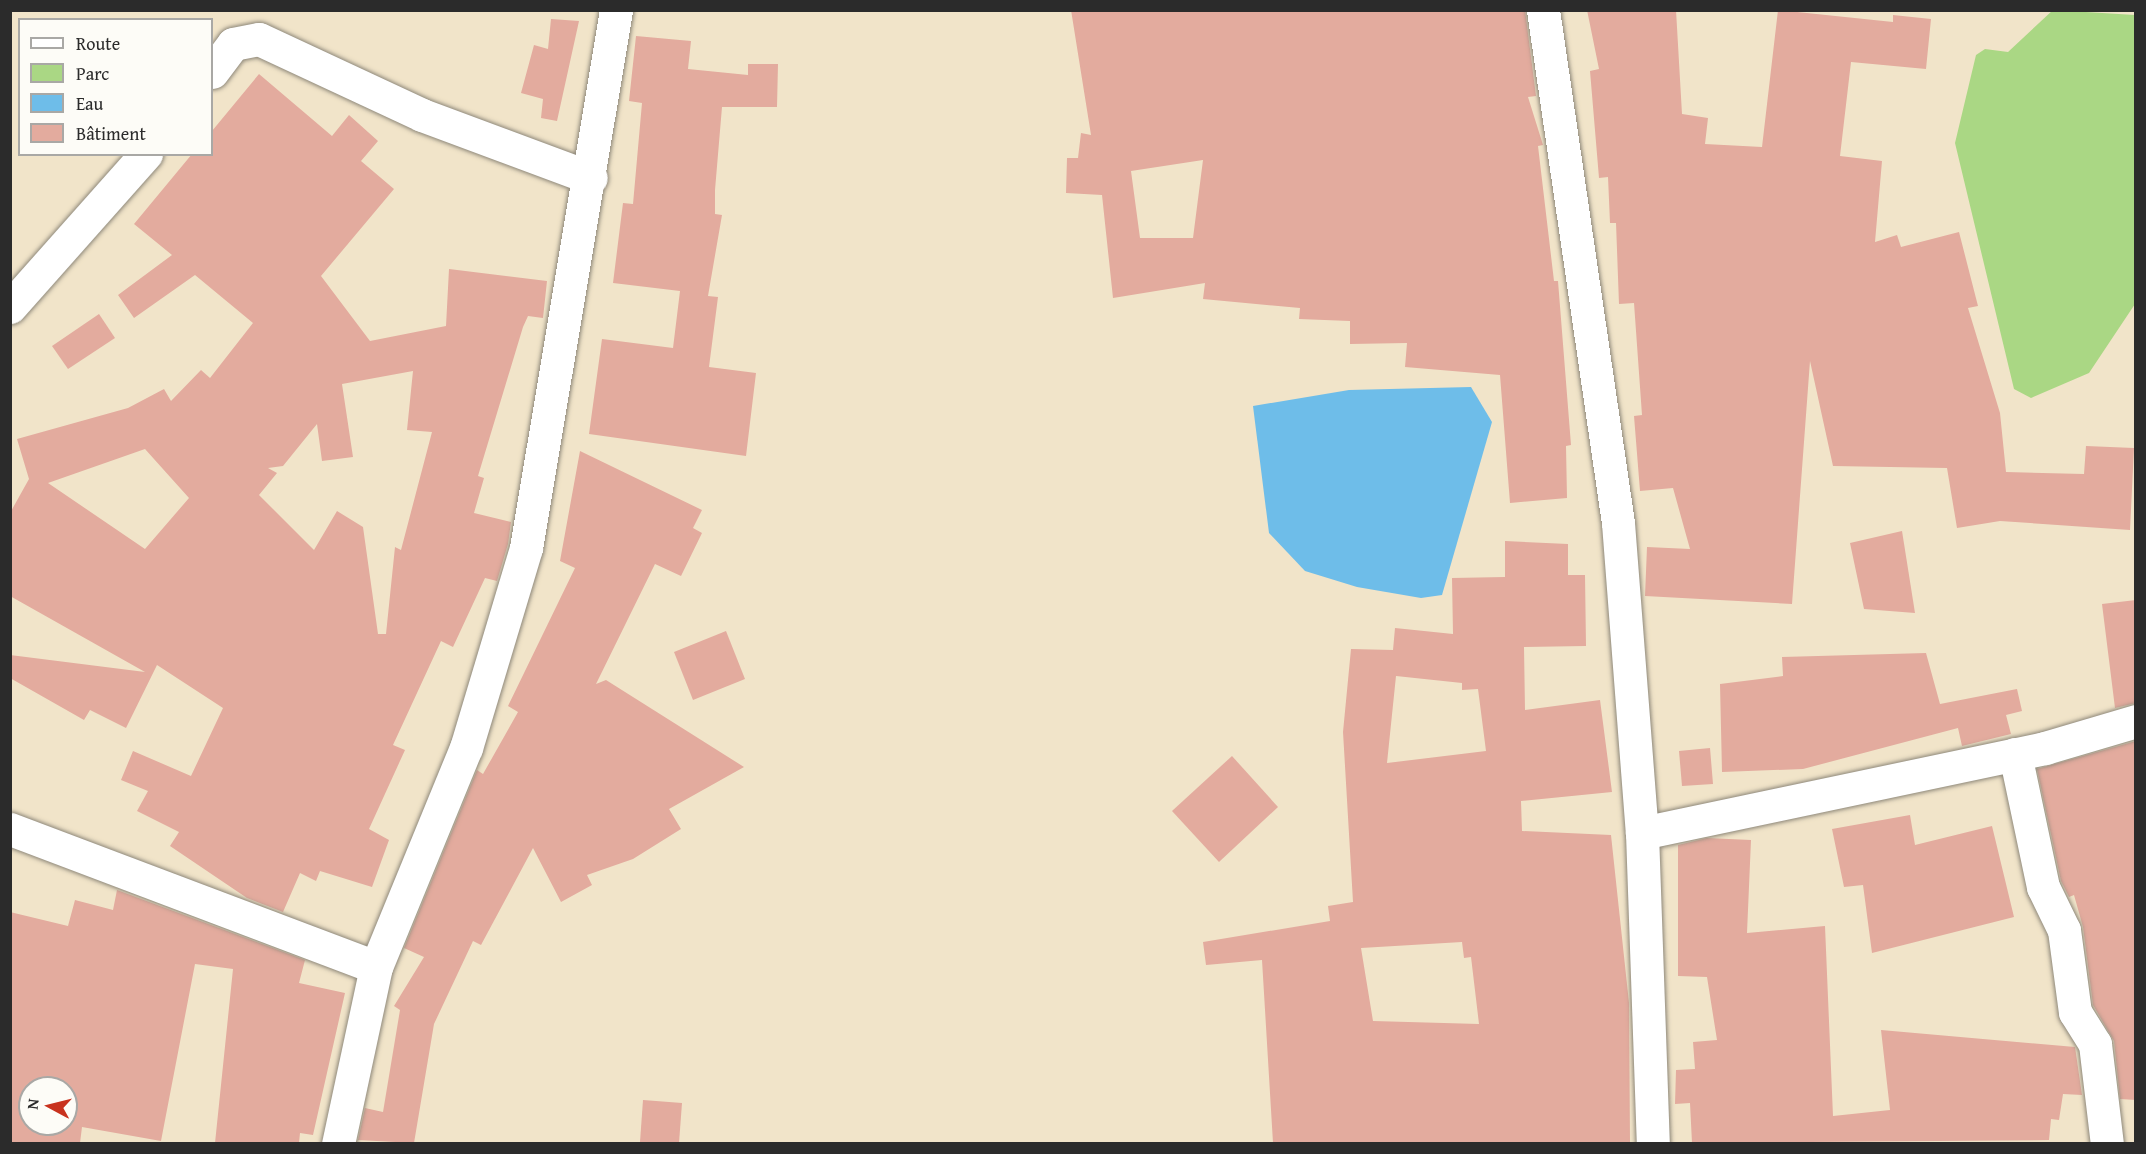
<!DOCTYPE html>
<html>
<head>
<meta charset="utf-8">
<style>
  body { margin:0 }
  #map { position:relative; width:2146px; height:1154px; overflow:hidden; background:#f1e4c9; font-family:"Gentium Book Plus",serif }
  div>[style] { position:absolute }
  .green>* { inset:0; background:#aad784 }
  .water>* { inset:0; background:#6ebde9 }
  .building>* { inset:0; background:#e3ab9e }
  .roads { filter:drop-shadow(0 0 2px #8e887a) drop-shadow(0 0 2px #8e887a) }
  .street>* { height:33px; margin:-16.5px; padding:0 16.5px; transform-origin:16.5px; border-radius:16.5px; background:#fff }
  span { translate:-50% -50%; white-space:nowrap; text-align:center; line-height:1.15; -webkit-text-stroke:6px #fdfcf7; paint-order:stroke }
  .frame { position:absolute; inset:0; border:12px solid #2b2b2b; pointer-events:none }
  .legend { position:absolute; left:18px; top:18px; width:195px; height:138px; box-sizing:border-box; background:#fdfcf7; border:2px solid #a9a8a5; margin:0; padding:8px 10px; list-style:none; font-size:18px; color:#2b2b2b }
  .legend li { display:flex; align-items:center; gap:12px; height:30px }
  .legend b { width:30px; border:2px solid #a9a8a5 }
  .north { position:absolute; left:18px; top:1076px; width:60px; height:60px; box-sizing:border-box; background:#fdfcf7; border:2px solid #a9a8a5; border-radius:50%; rotate:277deg; font-size:16px; font-weight:700; line-height:24px; text-align:center; color:#2b2b2b }
  .north::after { content:''; display:block; margin:auto; width:21px; height:27px; background:#c8321e; clip-path:polygon(50% 0,100% 100%,50% 72%,0 100%) }
</style>
</head>
<body>
<div id="map">
  <div class="green">
    <i style="clip-path:polygon(2053px 10px,2135px 15px,2135px 304px,2089px 373px,2031px 398px,2014px 389px,1955px 143px,1976px 55px,1985px 49px,2008px 52px)"></i>
  </div>
  <div class="water">
    <i style="clip-path:polygon(1471px 387px,1492px 422px,1442px 595px,1421px 598px,1357px 587px,1305px 571px,1269px 533px,1253px 406px,1349px 390px)"></i>
  </div>
  <div class="building">
    <i style="clip-path:polygon(evenodd,1071px 10px,1525px 10px,1536px 96px,1528px 97px,1543px 145px,1538px 146px,1554px 281px,1558px 281px,1571px 445px,1566px 446px,1567px 498px,1510px 503px,1500px 375px,1405px 367px,1407px 343px,1350px 344px,1350px 321px,1299px 319px,1300px 308px,1203px 299px,1205px 283px,1113px 298px,1102px 195px,1066px 193px,1067px 158px,1078px 158px,1081px 133px,1091px 135px,1071px 10px,1203px 160px,1193px 238px,1140px 238px,1131px 171px,1203px 160px)"></i>
    <i style="clip-path:polygon(1587px 10px,1676px 10px,1682px 114px,1708px 118px,1705px 144px,1762px 147px,1778px 10px,1893px 22px,1893px 15px,1931px 19px,1926px 69px,1851px 62px,1840px 156px,1882px 161px,1875px 242px,1897px 235px,1901px 247px,1959px 232px,1978px 306px,1968px 308px,2000px 413px,2006px 472px,2084px 474px,2086px 446px,2134px 448px,2130px 530px,2000px 521px,1957px 528px,1947px 468px,1833px 466px,1810px 361px,1792px 604px,1645px 596px,1647px 547px,1690px 549px,1673px 488px,1640px 491px,1634px 416px,1642px 415px,1634px 303px,1619px 304px,1616px 223px,1610px 223px,1608px 177px,1599px 178px,1590px 71px,1599px 69px)"></i>
    <i style="clip-path:polygon(551px 19px,579px 21px,557px 121px,541px 118px,543px 99px,521px 93px,534px 45px,548px 49px)"></i>
    <i style="clip-path:polygon(636px 36px,691px 41px,688px 69px,748px 75px,748px 64px,778px 64px,777px 107px,722px 107px,715px 190px,715px 214px,722px 215px,708px 296px,718px 297px,709px 367px,756px 373px,746px 456px,589px 434px,602px 339px,673px 348px,680px 291px,613px 283px,623px 203px,633px 204px,642px 103px,629px 101px)"></i>
    <i style="clip-path:polygon(evenodd,259px 74px,332px 136px,349px 115px,378px 141px,361px 161px,394px 189px,321px 276px,370px 341px,446px 326px,449px 269px,547px 281px,543px 318px,528px 316px,523px 327px,478px 476px,484px 478px,474px 513px,511px 522px,508px 544px,497px 581px,485px 578px,453px 647px,441px 641px,393px 745px,405px 750px,369px 829px,389px 840px,372px 887px,320px 871px,316px 881px,300px 873px,283px 912px,247px 898px,170px 846px,179px 832px,137px 811px,148px 791px,121px 780px,133px 751px,191px 776px,223px 708px,157px 665px,126px 728px,90px 710px,84px 720px,10px 678px,10px 655px,145px 672px,10px 596px,10px 513px,29px 479px,17px 439px,128px 408px,164px 389px,171px 401px,201px 370px,210px 378px,253px 323px,195px 275px,134px 318px,118px 295px,172px 255px,134px 224px,192px 154px,212px 154px,212px 131px,259px 74px,413px 371px,407px 430px,432px 432px,401px 550px,395px 547px,386px 634px,378px 634px,363px 527px,337px 511px,314px 550px,259px 495px,277px 473px,268px 468px,283px 466px,317px 424px,322px 461px,353px 457px,342px 384px,413px 371px,259px 74px,145px 449px,189px 498px,145px 549px,48px 483px,145px 449px)"></i>
    <i style="clip-path:polygon(99px 314px,115px 338px,68px 369px,52px 346px)"></i>
    <i style="clip-path:polygon(580px 451px,702px 510px,693px 528px,702px 533px,681px 576px,655px 564px,596px 684px,606px 680px,744px 767px,669px 809px,681px 829px,633px 859px,587px 875px,592px 885px,561px 902px,533px 848px,481px 945px,473px 941px,434px 1024px,414px 1143px,358px 1140px,365px 1108px,383px 1112px,400px 1010px,394px 1006px,424px 957px,404px 948px,477px 770px,483px 774px,518px 712px,508px 706px,575px 568px,560px 561px)"></i>
    <i style="clip-path:polygon(1902px 531px,1915px 613px,1864px 609px,1850px 543px)"></i>
    <i style="clip-path:polygon(evenodd,1505px 541px,1568px 544px,1568px 575px,1585px 575px,1586px 646px,1524px 647px,1525px 710px,1600px 700px,1612px 792px,1521px 801px,1522px 831px,1611px 835px,1629px 1003px,1630px 1143px,1273px 1143px,1262px 960px,1206px 965px,1203px 942px,1330px 921px,1328px 906px,1353px 902px,1343px 732px,1351px 649px,1393px 650px,1395px 628px,1453px 634px,1452px 578px,1505px 577px,1505px 541px,1396px 676px,1462px 683px,1462px 690px,1478px 689px,1486px 751px,1387px 763px,1396px 676px,1505px 541px,1462px 942px,1464px 958px,1471px 957px,1479px 1024px,1373px 1021px,1361px 948px,1462px 942px)"></i>
    <i style="clip-path:polygon(2136px 600px,2136px 703px,2115px 708px,2102px 604px)"></i>
    <i style="clip-path:polygon(726px 631px,745px 679px,693px 700px,674px 652px)"></i>
    <i style="clip-path:polygon(1926px 653px,1940px 704px,2017px 689px,2022px 711px,2006px 715px,2011px 734px,1962px 746px,1958px 728px,1803px 769px,1722px 772px,1720px 684px,1783px 676px,1782px 657px)"></i>
    <i style="clip-path:polygon(2136px 741px,2136px 1100px,2120px 1099px,2114px 1041px,2093px 1005px,2083px 927px,2074px 895px,2069px 897px,2061px 881px,2037px 769px)"></i>
    <i style="clip-path:polygon(1710px 748px,1713px 784px,1682px 786px,1679px 751px)"></i>
    <i style="clip-path:polygon(1232px 756px,1278px 807px,1219px 862px,1172px 811px)"></i>
    <i style="clip-path:polygon(1910px 815px,1915px 845px,1992px 826px,2014px 917px,1872px 953px,1863px 885px,1844px 887px,1832px 829px)"></i>
    <i style="clip-path:polygon(1707px 838px,1751px 840px,1747px 933px,1825px 926px,1833px 1116px,1890px 1110px,1881px 1030px,2075px 1047px,2082px 1095px,2063px 1094px,2059px 1120px,2051px 1119px,2049px 1140px,1692px 1143px,1690px 1103px,1675px 1104px,1676px 1070px,1695px 1069px,1693px 1042px,1717px 1040px,1707px 977px,1678px 976px,1678px 845px)"></i>
    <i style="clip-path:polygon(evenodd,117px 890px,305px 960px,299px 983px,345px 993px,313px 1135px,300px 1133px,299px 1143px,215px 1143px,233px 969px,195px 964px,161px 1141px,82px 1127px,80px 1143px,10px 1143px,10px 912px,68px 926px,75px 900px,113px 910px,117px 890px,30px 1088px,66px 1088px,66px 1124px,30px 1124px,30px 1088px)"></i>
    <i style="clip-path:polygon(643px 1100px,682px 1103px,679px 1143px,640px 1142px)"></i>
  </div>
  <div class="roads">
    <div class="street">
      <i style="left:1543px;top:10px;width:518px;rotate:81.68deg"></i>
      <i style="left:1618px;top:523px;width:311px;rotate:85.6deg"></i>
      <i style="left:1642px;top:833px;width:311px;rotate:88deg"></i>
      <i style="left:212px;top:72px;width:35px;rotate:-53deg"></i>
      <i style="left:233px;top:44px;width:26px;rotate:-11deg"></i>
      <i style="left:259px;top:39px;width:180px;rotate:25deg"></i>
      <i style="left:422px;top:115px;width:180px;rotate:20.4deg"></i>
      <i style="left:10px;top:307px;width:205px;rotate:-48.4deg"></i>
      <i style="left:2015px;top:754px;width:136px;rotate:78.1deg"></i>
      <i style="left:2043px;top:887px;width:48px;rotate:64deg"></i>
      <i style="left:2064px;top:930px;width:83px;rotate:82.4deg"></i>
      <i style="left:2075px;top:1012px;width:38px;rotate:58deg"></i>
      <i style="left:2095px;top:1044px;width:101px;rotate:83.2deg"></i>
      <i style="left:10px;top:829px;width:391px;rotate:20.7deg"></i>
      <i style="left:1642px;top:833px;width:412px;rotate:-11.9deg"></i>
      <i style="left:2045px;top:748px;width:95px;rotate:-16.5deg"></i>
      <i style="left:338px;top:1144px;width:181px;rotate:-77.9deg"></i>
      <i style="left:376px;top:967px;width:237px;rotate:-67.7deg"></i>
      <i style="left:466px;top:748px;width:209px;rotate:-73.3deg"></i>
      <i style="left:526px;top:548px;width:545px;rotate:-80.5deg"></i>
    </div>
  </div>
  <div class="frame"></div>
  <ul class="legend">
  <li><b style="height:8px;background:#fff"></b>Route</li>
  <li><b style="height:16px;background:#aad784"></b>Parc</li>
  <li><b style="height:16px;background:#6ebde9"></b>Eau</li>
  <li><b style="height:16px;background:#e3ab9e"></b>Bâtiment</li>
  </ul>
  <div class="north">N</div>
</div>
</body>
</html>
